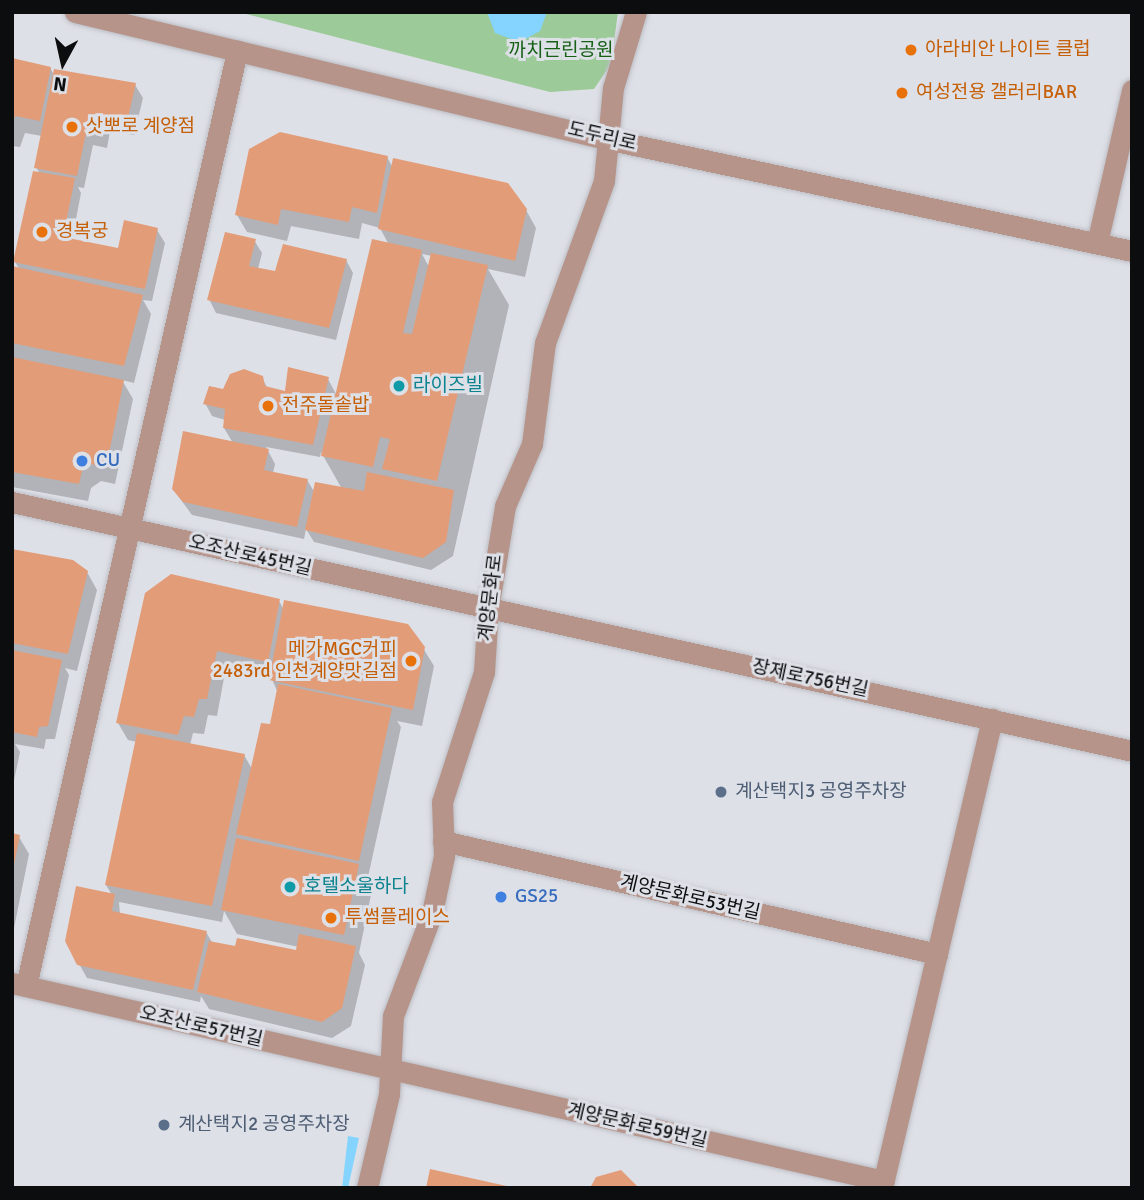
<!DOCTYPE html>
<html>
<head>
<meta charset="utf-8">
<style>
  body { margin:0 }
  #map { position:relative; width:1144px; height:1200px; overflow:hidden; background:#dee0e7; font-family:Signika,"Noto Sans KR",sans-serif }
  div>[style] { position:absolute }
  .green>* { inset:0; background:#9cca98 }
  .water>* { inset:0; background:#84d4ff }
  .shadow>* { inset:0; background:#0003 }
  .building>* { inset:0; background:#e39c78 }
  .roads { filter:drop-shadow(0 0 2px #bcbec4) drop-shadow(0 0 2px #bcbec4) }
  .minor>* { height:21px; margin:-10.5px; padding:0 10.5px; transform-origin:10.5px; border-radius:10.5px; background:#b7948a }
  .tertiary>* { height:21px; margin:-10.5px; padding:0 10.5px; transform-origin:10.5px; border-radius:10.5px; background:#b7948a }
  .dots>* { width:19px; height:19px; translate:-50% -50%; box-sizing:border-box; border:4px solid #dee0e7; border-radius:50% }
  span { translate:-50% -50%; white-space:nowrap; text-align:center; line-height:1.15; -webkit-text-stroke:6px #dee0e7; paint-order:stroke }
  .food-label { font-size:19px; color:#c56008 }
  .left { translate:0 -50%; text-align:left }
  .right { translate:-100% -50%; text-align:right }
  .park-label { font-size:19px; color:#166116 }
  .street-label { font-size:19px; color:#0c0d0f }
  .culture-label { font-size:19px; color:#0d838f }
  .shop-label { font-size:19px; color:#366cbe }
  .service-label { font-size:19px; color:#4e5e75 }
  .frame { position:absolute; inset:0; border:14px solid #0c0d0f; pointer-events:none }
  .north { position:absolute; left:28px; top:28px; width:70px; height:70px; -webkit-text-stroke:5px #dee0e7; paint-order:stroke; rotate:188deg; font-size:19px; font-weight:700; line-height:28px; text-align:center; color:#0c0d0f }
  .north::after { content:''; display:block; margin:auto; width:24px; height:32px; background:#0c0d0f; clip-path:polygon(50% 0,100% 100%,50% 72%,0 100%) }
</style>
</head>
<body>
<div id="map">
  <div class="green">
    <i style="clip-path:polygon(238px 12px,618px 12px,611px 64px,594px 89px,550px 92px)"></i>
  </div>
  <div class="water">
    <i style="clip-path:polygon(487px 12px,547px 12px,540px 31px,520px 42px,495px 33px)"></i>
    <i style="clip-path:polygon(348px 1136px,359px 1138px,348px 1188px,342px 1188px)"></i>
  </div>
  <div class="shadow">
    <i style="clip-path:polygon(12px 60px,50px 68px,55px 76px,135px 85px,143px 98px,134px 135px,110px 131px,107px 148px,93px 145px,84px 188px,78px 187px,81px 193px,72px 240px,119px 250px,157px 230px,165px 243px,152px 301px,143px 300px,151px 314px,134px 383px,122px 380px,133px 399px,115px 484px,101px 481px,91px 488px,88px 501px,12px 487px,12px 268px,20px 270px,15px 262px,40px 174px,36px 167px,42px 136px,25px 133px,20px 147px,12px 146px)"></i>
    <i style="clip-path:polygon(evenodd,387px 157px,393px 168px,526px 210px,536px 228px,525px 277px,488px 269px,509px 305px,453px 556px,431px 570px,314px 542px,306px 529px,304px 539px,192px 515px,173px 489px,233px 443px,224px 428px,225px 420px,212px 416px,205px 403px,224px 391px,262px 378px,268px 389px,286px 393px,328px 379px,337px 396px,389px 245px,380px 228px,362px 223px,359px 239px,291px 226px,287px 241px,247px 232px,237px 215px,387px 157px,422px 254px,432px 256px,429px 267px,422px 254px,387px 157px,266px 447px,320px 457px,321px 452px,342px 489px,315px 493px,307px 480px,273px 473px,275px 464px,266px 447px)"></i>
    <i style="clip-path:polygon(254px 240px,262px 253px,258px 269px,277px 273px,346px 260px,353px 273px,336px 340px,216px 313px,209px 299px)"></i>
    <i style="clip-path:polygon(12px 550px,87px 572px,97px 590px,77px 671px,65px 668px,69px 675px,55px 739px,46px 739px,44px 749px,15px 744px,20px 752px,12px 790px)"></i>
    <i style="clip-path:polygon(evenodd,279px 601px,284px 610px,423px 648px,434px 666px,422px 726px,397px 721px,401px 727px,368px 877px,364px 876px,372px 890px,359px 953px,365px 965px,351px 1026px,332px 1038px,209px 1009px,201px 996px,200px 1002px,87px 978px,66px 941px,112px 895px,106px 885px,137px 742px,128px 740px,118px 723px,279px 601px,226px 667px,271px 677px,278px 693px,272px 726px,252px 769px,244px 755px,190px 745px,193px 733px,204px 734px,208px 715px,217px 716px,226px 667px,279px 601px,119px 902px,222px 922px,224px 911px,237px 934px,299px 947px,298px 952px,213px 944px,206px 932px,120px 915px,119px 902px)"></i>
    <i style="clip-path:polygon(12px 835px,19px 837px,29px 854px,12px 938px)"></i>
  </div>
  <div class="building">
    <i style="clip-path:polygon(12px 58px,51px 67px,40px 121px,15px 116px,12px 124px)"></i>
    <i style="clip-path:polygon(54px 69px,136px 83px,127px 122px,103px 118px,100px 135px,86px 133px,77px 176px,34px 168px)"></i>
    <i style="clip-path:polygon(280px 132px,388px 156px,377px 213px,352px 207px,349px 222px,281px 209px,278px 225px,235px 215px,249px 149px)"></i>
    <i style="clip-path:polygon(393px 158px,508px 183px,527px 209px,515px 261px,378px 229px)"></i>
    <i style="clip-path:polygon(33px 171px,75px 178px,63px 237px,118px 248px,124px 220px,158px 228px,145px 289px,13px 262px)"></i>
    <i style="clip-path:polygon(225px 232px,256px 239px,249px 266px,275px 271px,283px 244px,347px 259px,329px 328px,207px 300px)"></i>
    <i style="clip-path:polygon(372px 239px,422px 250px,403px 333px,412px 334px,431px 253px,488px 265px,437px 481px,382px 469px,390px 439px,380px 437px,373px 467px,321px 456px)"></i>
    <i style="clip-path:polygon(12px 266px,143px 295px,124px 366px,12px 343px)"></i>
    <i style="clip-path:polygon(12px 357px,124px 380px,106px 468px,91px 464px,82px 471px,79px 484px,12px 472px)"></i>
    <i style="clip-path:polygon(288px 367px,329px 377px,313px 445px,223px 428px,225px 409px,203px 404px,209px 386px,223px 389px,230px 374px,244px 369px,263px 376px,265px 386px,285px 391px)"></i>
    <i style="clip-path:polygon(183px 431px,269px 449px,264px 470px,308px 479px,297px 527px,183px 502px,172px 489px)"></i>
    <i style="clip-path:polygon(367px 472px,454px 490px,446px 542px,423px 558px,305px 530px,315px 482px,364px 491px)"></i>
    <i style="clip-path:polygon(12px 549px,73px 560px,88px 571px,68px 654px,12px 643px)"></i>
    <i style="clip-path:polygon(171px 574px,280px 599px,268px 662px,217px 651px,207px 699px,199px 699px,194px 717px,184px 716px,178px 735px,116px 723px,145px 593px)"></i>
    <i style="clip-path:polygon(284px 600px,408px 624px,425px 647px,413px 710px,269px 680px)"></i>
    <i style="clip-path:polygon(12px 650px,62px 660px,48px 726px,39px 727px,37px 737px,12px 732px)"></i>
    <i style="clip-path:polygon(278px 684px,392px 708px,359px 861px,236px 834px,261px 723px,270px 724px)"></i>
    <i style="clip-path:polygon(137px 733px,245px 754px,212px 906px,105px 885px)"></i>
    <i style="clip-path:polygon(12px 833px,20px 835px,13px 869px,12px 869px)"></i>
    <i style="clip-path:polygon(236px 838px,359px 864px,344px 935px,221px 910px)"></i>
    <i style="clip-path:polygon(76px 886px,115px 894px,112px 911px,207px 931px,193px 990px,77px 965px,65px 941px)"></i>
    <i style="clip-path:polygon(299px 934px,356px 946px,342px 1008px,322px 1022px,197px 992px,209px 941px,235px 946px,237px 938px,296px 950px)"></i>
    <i style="clip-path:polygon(430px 1169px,511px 1187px,511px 1188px,426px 1188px)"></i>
    <i style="clip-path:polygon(621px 1170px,639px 1188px,590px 1188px,596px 1177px)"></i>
  </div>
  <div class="roads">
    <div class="minor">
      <i style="left:1097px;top:243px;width:157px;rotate:-77.1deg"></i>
      <i style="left:12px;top:502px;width:1147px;rotate:12.53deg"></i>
      <i style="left:443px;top:841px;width:507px;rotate:12.88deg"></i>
      <i style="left:12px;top:983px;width:894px;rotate:12.79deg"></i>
      <i style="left:26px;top:986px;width:959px;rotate:-77.28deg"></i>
      <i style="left:367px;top:1188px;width:97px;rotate:-76.8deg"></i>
      <i style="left:389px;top:1094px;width:78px;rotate:-87.1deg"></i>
      <i style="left:393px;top:1016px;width:110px;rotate:-69.3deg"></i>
      <i style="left:432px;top:913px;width:58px;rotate:-78.1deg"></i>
      <i style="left:444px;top:856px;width:54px;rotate:-92.1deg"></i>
      <i style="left:442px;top:802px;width:137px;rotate:-72.1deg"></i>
      <i style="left:484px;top:672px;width:63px;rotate:-86.4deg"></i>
      <i style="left:488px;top:609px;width:104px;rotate:-80.6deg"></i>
      <i style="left:505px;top:506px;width:68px;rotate:-66.5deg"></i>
      <i style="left:532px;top:444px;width:102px;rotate:-82.7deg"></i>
      <i style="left:545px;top:343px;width:172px;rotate:-70deg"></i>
      <i style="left:604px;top:181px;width:93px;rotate:-84.5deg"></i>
      <i style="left:613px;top:88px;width:79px;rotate:-73.2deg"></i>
      <i style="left:882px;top:1188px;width:482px;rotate:-76.8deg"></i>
    </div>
    <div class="tertiary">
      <i style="left:75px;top:12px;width:546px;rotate:13.45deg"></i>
      <i style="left:606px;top:139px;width:538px;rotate:12.02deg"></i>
    </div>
  </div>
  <div class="dots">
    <i style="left:911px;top:50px;background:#e8710a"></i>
    <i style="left:902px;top:93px;background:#e8710a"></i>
    <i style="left:72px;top:127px;background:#e8710a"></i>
    <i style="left:42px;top:232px;background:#e8710a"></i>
    <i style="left:399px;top:386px;background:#0f9aa8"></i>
    <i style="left:268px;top:406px;background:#e8710a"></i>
    <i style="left:82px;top:461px;background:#3f7fe0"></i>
    <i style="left:411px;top:661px;background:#e8710a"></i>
    <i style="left:721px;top:792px;background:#5c6f8a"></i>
    <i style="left:290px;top:887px;background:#0f9aa8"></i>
    <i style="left:501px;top:897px;background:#3f7fe0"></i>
    <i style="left:331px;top:918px;background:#e8710a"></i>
    <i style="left:164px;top:1125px;background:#5c6f8a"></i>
  </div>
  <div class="food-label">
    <span class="left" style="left:925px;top:50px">아라비안 나이트 클럽</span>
    <span class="left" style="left:916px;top:93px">여성전용 갤러리BAR</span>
    <span class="left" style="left:86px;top:127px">삿뽀로 계양점</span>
    <span class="left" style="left:56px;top:232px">경복궁</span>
    <span class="left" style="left:282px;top:406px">전주돌솥밥</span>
    <span class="right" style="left:397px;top:661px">메가MGC커피<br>2483rd 인천계양맛길점</span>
    <span class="left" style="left:345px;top:918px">투썸플레이스</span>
  </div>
  <div class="park-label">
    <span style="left:561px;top:51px">까치근린공원</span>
  </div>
  <div class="street-label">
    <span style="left:602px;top:137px;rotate:13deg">도두리로</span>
    <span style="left:250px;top:556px;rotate:13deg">오조산로45번길</span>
    <span style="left:491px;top:598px;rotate:-83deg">계양문화로</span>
    <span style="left:810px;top:679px;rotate:12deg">장제로756번길</span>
    <span style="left:690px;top:898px;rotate:13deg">계양문화로53번길</span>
    <span style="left:201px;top:1027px;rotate:13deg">오조산로57번길</span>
    <span style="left:637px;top:1126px;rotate:13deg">계양문화로59번길</span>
  </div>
  <div class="culture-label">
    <span class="left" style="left:413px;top:386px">라이즈빌</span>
    <span class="left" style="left:304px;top:887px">호텔소울하다</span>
  </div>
  <div class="shop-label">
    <span class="left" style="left:96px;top:461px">CU</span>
    <span class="left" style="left:515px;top:897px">GS25</span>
  </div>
  <div class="service-label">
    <span class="left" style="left:735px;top:792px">계산택지3 공영주차장</span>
    <span class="left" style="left:178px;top:1125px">계산택지2 공영주차장</span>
  </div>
  <div class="frame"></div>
  <div class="north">N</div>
</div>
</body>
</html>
